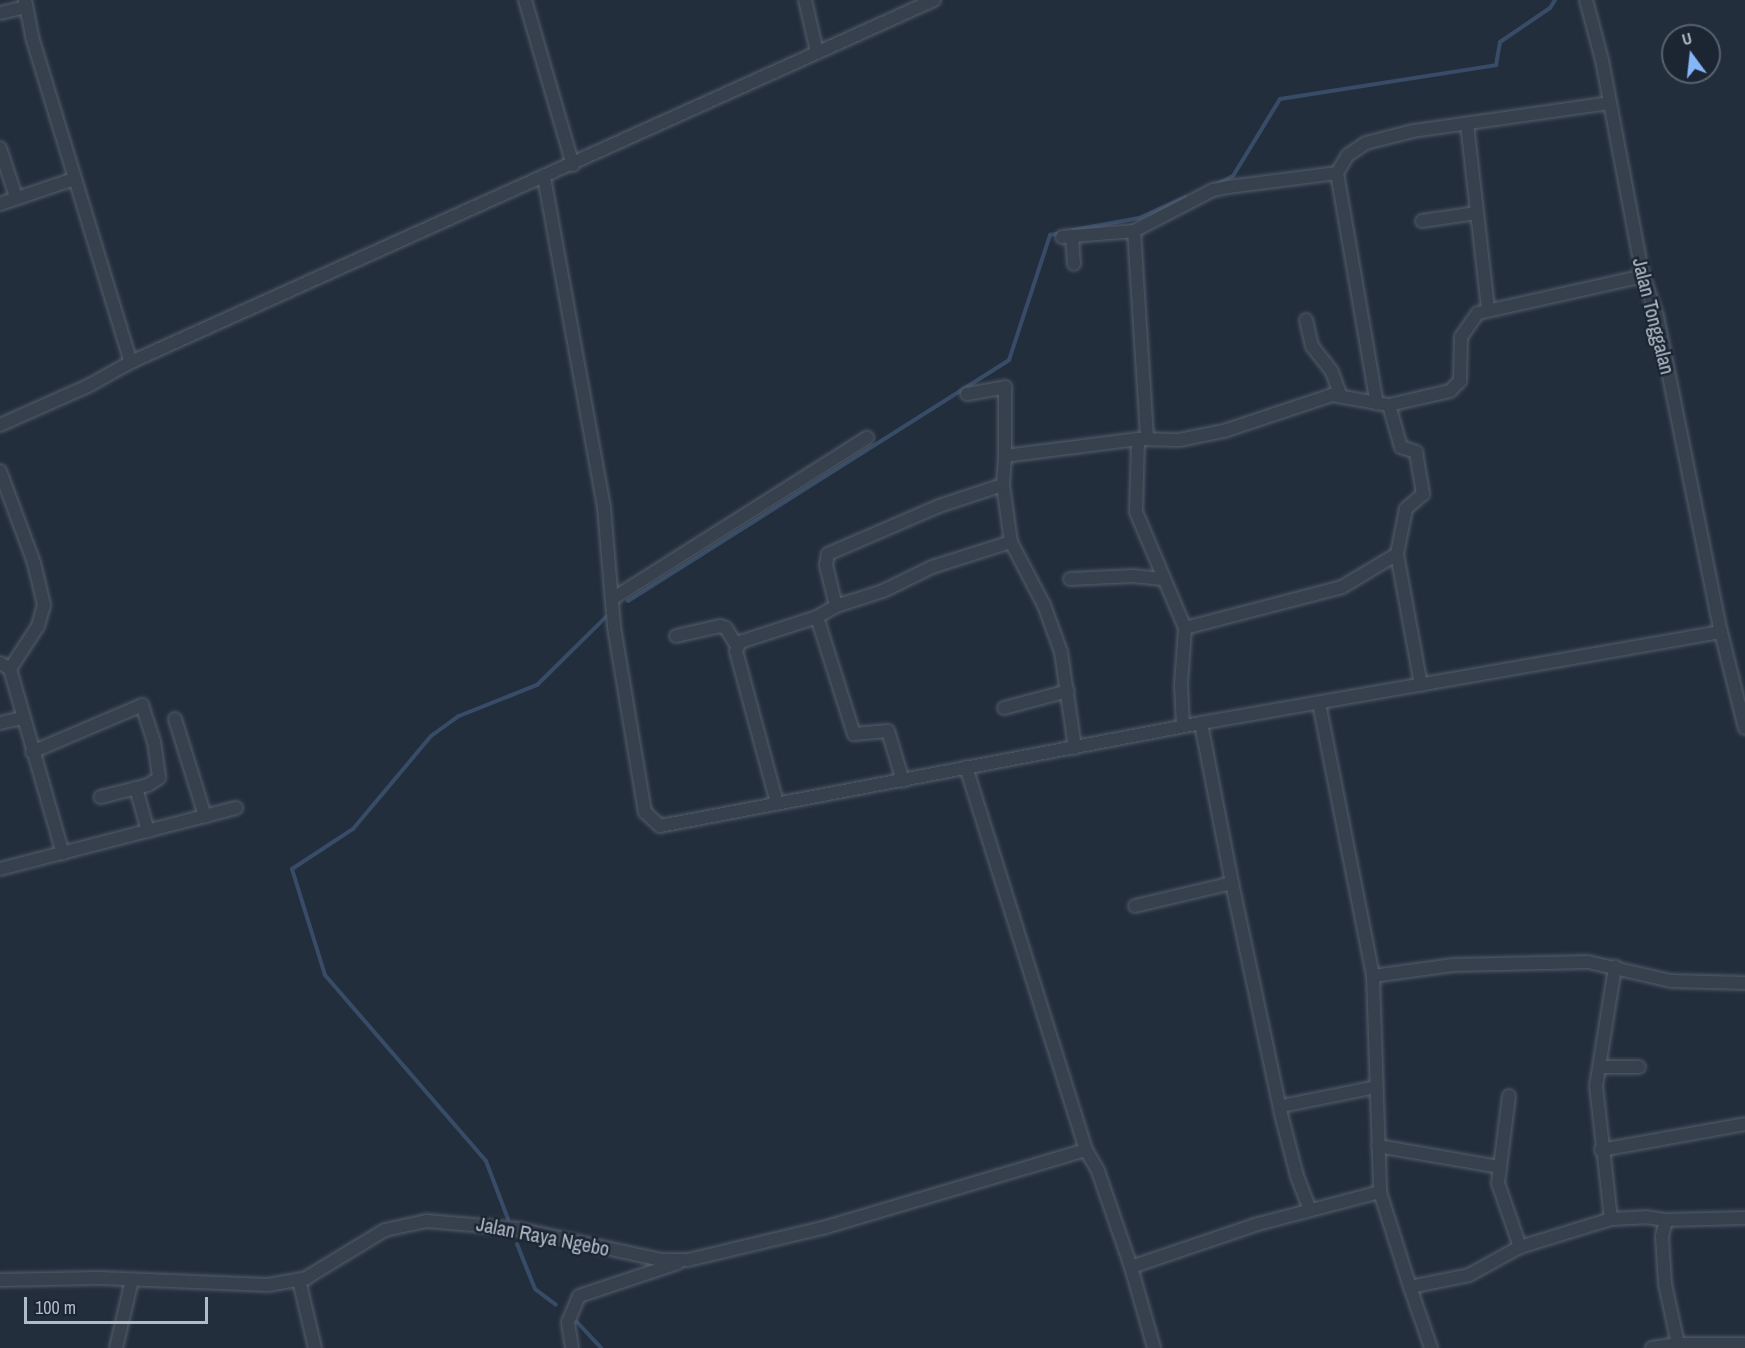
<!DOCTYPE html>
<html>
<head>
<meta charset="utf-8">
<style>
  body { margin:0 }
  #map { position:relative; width:1745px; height:1348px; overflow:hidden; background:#232e3d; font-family:"Archivo Narrow",sans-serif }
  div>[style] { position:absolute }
  .stream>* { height:4px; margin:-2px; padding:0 2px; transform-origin:2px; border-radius:2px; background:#384c67 }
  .roads { filter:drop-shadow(0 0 2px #555e6b) drop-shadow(0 0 2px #555e6b) }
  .minor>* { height:12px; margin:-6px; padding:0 6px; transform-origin:6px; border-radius:6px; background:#37404d }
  span { translate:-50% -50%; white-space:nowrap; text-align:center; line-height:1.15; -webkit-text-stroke:5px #1c2532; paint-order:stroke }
  .street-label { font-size:20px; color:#b2bbc8 }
  .north { position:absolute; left:1661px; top:24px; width:60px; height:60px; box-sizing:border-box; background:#1c2532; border:2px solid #58616e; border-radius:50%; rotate:345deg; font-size:16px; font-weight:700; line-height:24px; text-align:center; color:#b2bbc8 }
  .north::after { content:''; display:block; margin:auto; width:21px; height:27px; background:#86b5f9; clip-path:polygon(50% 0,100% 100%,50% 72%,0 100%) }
  .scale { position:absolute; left:24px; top:1297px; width:184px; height:27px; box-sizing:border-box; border:3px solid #b2bbc8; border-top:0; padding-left:8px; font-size:18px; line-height:21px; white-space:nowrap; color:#b2bbc8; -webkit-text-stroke:4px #1c2532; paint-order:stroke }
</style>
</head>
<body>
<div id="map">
  <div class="stream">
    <i style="left:1215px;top:185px;width:20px;rotate:-27deg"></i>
    <i style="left:1233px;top:176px;width:90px;rotate:-58.6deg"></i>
    <i style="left:1280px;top:99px;width:219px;rotate:-8.9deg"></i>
    <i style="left:1496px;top:65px;width:23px;rotate:-80deg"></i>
    <i style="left:1500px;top:42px;width:60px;rotate:-34.2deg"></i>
    <i style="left:1550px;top:8px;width:9px;rotate:-58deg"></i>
    <i style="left:1073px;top:230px;width:67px;rotate:-10.3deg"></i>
    <i style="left:1139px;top:218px;width:51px;rotate:-24.1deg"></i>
    <i style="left:628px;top:601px;width:451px;rotate:-32.3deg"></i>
    <i style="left:1009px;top:360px;width:132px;rotate:-71.8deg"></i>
    <i style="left:1050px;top:235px;width:10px;rotate:-11deg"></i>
    <i style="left:508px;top:1219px;width:62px;rotate:-110.8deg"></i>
    <i style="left:486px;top:1161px;width:246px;rotate:-130.9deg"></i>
    <i style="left:325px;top:975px;width:111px;rotate:-107.3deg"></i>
    <i style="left:292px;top:869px;width:73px;rotate:-33.3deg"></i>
    <i style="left:353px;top:829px;width:121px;rotate:-50deg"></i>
    <i style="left:431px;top:736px;width:34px;rotate:-36deg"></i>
    <i style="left:459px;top:716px;width:84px;rotate:-21.7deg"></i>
    <i style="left:537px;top:685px;width:97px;rotate:-44.6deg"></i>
    <i style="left:517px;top:1244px;width:48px;rotate:68.2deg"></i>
    <i style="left:535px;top:1289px;width:26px;rotate:37deg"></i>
    <i style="left:577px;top:1322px;width:35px;rotate:47deg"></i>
  </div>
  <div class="roads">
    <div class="minor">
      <i style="left:25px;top:0;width:38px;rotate:79deg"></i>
      <i style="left:32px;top:37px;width:340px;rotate:73.1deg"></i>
      <i style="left:525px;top:0;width:172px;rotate:73.8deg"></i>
      <i style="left:805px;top:0;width:53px;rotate:77deg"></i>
      <i style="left:1586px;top:0;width:62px;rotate:75.1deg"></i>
      <i style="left:1602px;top:60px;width:220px;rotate:79.3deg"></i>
      <i style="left:1643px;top:276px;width:42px;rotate:70.7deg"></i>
      <i style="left:1657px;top:316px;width:322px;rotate:78.6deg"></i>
      <i style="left:1721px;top:632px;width:99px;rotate:76deg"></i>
      <i style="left:0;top:13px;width:27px;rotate:-13deg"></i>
      <i style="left:1467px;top:124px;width:186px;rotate:83.5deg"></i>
      <i style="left:0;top:148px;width:52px;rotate:71.9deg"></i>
      <i style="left:1337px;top:173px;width:21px;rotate:-59deg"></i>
      <i style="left:1348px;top:155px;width:22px;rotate:-34deg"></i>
      <i style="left:1366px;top:143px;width:49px;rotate:-14.3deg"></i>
      <i style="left:1413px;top:131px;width:199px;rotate:-8.1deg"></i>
      <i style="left:544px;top:177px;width:335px;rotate:79.7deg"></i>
      <i style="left:604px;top:507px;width:120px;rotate:85.2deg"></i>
      <i style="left:614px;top:627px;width:188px;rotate:80.5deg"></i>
      <i style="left:645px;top:812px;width:21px;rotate:43deg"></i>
      <i style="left:660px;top:826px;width:551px;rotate:-10.78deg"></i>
      <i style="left:1201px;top:723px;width:528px;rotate:-9.93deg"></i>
      <i style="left:0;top:204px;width:78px;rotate:-18.7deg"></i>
      <i style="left:1422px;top:221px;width:55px;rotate:-8.4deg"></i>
      <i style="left:1072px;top:236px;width:28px;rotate:86deg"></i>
      <i style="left:1062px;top:237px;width:72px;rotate:-4.8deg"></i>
      <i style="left:1306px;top:320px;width:27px;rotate:77deg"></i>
      <i style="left:1312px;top:346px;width:33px;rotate:52deg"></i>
      <i style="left:1332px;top:372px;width:23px;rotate:70deg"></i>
      <i style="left:967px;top:394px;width:39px;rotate:-10deg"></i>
      <i style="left:1005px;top:387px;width:69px;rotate:90deg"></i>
      <i style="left:1389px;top:405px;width:44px;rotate:74.1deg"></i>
      <i style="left:1401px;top:447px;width:16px;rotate:18deg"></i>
      <i style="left:1416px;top:452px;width:43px;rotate:80.5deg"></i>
      <i style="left:1423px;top:494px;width:23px;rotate:139deg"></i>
      <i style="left:1406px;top:509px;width:46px;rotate:101.3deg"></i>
      <i style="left:1397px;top:554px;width:133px;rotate:79.6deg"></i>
      <i style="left:0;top:425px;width:96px;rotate:-23.9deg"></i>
      <i style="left:88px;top:386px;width:49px;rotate:-29.2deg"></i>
      <i style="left:131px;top:362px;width:881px;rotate:-24.27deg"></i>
      <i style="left:1147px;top:437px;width:206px;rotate:-93.6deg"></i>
      <i style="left:1134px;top:231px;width:89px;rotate:-27.4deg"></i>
      <i style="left:1213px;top:190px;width:15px;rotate:-11deg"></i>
      <i style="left:1228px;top:187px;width:110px;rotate:-7.3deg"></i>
      <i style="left:1337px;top:173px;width:234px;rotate:80.2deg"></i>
      <i style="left:0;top:471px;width:98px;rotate:69.7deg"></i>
      <i style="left:34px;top:563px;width:43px;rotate:76.6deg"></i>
      <i style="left:44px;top:605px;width:22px;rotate:106deg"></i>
      <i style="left:38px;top:626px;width:51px;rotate:123.1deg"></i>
      <i style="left:1003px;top:485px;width:58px;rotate:82deg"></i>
      <i style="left:1070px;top:579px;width:63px;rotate:-2.7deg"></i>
      <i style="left:1133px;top:576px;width:30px;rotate:6deg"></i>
      <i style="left:612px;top:599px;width:302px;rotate:-32.3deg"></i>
      <i style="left:836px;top:606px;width:49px;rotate:-17.7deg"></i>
      <i style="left:883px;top:591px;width:55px;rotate:-26.1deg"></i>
      <i style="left:932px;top:567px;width:83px;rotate:-17.6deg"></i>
      <i style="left:1011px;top:542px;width:71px;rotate:62.4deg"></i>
      <i style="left:1044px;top:605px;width:50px;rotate:70.1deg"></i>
      <i style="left:1061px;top:652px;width:97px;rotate:81.7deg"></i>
      <i style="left:817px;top:617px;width:123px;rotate:72.5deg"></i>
      <i style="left:854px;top:734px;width:34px;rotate:-5deg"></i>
      <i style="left:888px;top:731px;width:52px;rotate:73.3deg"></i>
      <i style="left:1185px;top:628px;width:162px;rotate:-14.6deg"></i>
      <i style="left:1342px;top:587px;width:64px;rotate:-31deg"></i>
      <i style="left:676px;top:636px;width:45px;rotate:-12.8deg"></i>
      <i style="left:720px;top:626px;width:6px;rotate:18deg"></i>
      <i style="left:726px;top:628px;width:21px;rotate:59deg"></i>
      <i style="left:0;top:663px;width:12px;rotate:31deg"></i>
      <i style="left:10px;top:669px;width:192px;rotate:74deg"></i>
      <i style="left:1319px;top:703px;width:278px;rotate:78.8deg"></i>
      <i style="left:1373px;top:976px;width:216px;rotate:88.1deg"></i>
      <i style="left:1004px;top:708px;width:66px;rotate:-14.9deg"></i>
      <i style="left:175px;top:719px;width:102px;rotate:72.8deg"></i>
      <i style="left:0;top:723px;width:23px;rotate:-13deg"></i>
      <i style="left:1183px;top:726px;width:41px;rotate:-92.8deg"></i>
      <i style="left:1181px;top:685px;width:57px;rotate:-86deg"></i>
      <i style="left:1185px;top:628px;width:126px;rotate:-112.9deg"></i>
      <i style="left:1136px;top:512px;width:73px;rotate:-88.4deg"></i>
      <i style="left:1138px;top:439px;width:41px;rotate:1.4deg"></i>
      <i style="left:1179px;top:440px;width:46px;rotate:-11.3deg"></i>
      <i style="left:1224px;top:431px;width:114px;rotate:-18.4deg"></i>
      <i style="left:1332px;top:395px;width:58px;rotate:10deg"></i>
      <i style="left:1389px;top:405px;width:63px;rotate:-12.9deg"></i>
      <i style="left:1450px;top:391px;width:14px;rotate:-45deg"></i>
      <i style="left:1460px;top:381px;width:44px;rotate:-88.7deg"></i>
      <i style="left:1461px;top:337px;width:29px;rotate:-55deg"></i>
      <i style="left:1478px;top:313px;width:169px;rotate:-12.6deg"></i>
      <i style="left:32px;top:752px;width:120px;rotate:-23.1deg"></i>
      <i style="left:142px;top:705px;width:38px;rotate:72deg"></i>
      <i style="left:154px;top:741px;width:37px;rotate:82deg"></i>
      <i style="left:159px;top:778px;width:13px;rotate:148deg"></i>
      <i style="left:148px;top:785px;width:49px;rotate:165.7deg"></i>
      <i style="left:966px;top:767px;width:401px;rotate:72.6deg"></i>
      <i style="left:1086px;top:1150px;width:24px;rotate:60deg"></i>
      <i style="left:1098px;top:1171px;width:102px;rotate:71deg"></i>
      <i style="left:1131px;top:1267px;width:134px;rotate:-18.7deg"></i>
      <i style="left:1258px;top:1224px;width:126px;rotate:-14.7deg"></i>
      <i style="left:1380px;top:1192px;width:100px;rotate:72.5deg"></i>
      <i style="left:1410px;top:1287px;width:60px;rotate:-11.5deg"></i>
      <i style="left:1469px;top:1275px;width:58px;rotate:-28.8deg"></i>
      <i style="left:1520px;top:1247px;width:95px;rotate:-17.1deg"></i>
      <i style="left:1611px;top:1219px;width:35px;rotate:-3deg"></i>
      <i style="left:1646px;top:1217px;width:20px;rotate:9deg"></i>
      <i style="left:1666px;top:1220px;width:16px;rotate:104deg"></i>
      <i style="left:1662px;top:1236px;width:48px;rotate:86.4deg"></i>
      <i style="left:1665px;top:1284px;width:61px;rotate:77.8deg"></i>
      <i style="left:1678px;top:1344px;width:67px"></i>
      <i style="left:136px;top:788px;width:45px;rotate:74.4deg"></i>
      <i style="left:777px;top:803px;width:157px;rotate:-105.1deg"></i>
      <i style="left:736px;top:651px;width:10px;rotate:-66deg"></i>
      <i style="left:740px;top:642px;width:81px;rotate:-18deg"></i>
      <i style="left:817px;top:617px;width:22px;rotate:-30deg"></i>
      <i style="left:836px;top:606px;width:42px;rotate:-103.7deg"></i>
      <i style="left:826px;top:565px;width:11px;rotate:-80deg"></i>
      <i style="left:828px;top:554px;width:121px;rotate:-23.4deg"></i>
      <i style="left:939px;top:506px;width:67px;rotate:-18.2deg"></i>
      <i style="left:1003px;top:485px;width:29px;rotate:-86deg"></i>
      <i style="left:1005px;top:456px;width:134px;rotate:-7.3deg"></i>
      <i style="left:0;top:869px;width:244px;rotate:-14.5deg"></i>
      <i style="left:1232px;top:883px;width:236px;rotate:78deg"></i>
      <i style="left:1281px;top:1114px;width:64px;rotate:75.5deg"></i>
      <i style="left:1297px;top:1176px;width:36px;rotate:69deg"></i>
      <i style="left:1135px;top:906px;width:100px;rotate:-13.3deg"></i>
      <i style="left:1232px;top:883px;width:163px;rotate:-101deg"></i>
      <i style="left:1373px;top:976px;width:81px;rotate:-7.8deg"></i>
      <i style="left:1453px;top:965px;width:135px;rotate:-1.3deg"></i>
      <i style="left:1588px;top:962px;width:85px;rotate:12.9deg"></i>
      <i style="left:1671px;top:981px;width:74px;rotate:1.5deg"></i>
      <i style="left:1601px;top:1067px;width:38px"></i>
      <i style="left:1509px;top:1096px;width:88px;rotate:97.2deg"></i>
      <i style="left:1498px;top:1183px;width:68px;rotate:71deg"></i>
      <i style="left:1287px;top:1105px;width:91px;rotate:-11.4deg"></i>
      <i style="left:1378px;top:1146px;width:124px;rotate:9.8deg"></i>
      <i style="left:1601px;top:1150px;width:146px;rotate:-10.2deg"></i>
      <i style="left:1611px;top:1219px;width:134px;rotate:-96.4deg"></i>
      <i style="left:1596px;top:1086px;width:121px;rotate:-80.9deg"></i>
      <i style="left:1666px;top:1220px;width:79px;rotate:-1.5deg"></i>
      <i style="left:1131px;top:1267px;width:84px;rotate:74.1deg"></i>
      <i style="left:0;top:1280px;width:99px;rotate:-1.2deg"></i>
      <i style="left:99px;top:1278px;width:169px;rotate:2.4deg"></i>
      <i style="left:268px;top:1285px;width:39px;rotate:-10deg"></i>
      <i style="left:306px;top:1278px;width:92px;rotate:-31.3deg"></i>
      <i style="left:385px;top:1230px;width:43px;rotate:-12.1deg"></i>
      <i style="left:427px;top:1221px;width:92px;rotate:5deg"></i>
      <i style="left:519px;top:1229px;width:145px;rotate:12.3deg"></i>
      <i style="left:661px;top:1260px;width:27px"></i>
      <i style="left:688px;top:1260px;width:142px;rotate:-13.4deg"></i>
      <i style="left:826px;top:1227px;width:271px;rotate:-16.5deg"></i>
      <i style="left:299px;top:1280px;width:70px;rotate:76.8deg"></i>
      <i style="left:1410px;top:1287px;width:65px;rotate:71deg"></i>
      <i style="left:116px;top:1348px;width:70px;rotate:-76.8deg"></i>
      <i style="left:572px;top:1348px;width:26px;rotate:-99deg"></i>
      <i style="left:568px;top:1322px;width:28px;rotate:-67deg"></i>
      <i style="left:579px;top:1296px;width:104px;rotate:-18.4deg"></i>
      <i style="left:1652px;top:1348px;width:26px;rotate:-9deg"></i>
      <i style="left:1678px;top:1344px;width:4px;rotate:90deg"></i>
    </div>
  </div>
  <div class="street-label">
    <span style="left:1654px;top:316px;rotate:76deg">Jalan Tonggalan</span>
    <span style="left:543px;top:1236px;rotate:11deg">Jalan Raya Ngebo</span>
  </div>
  <div class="north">U</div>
  <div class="scale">100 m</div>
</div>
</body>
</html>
